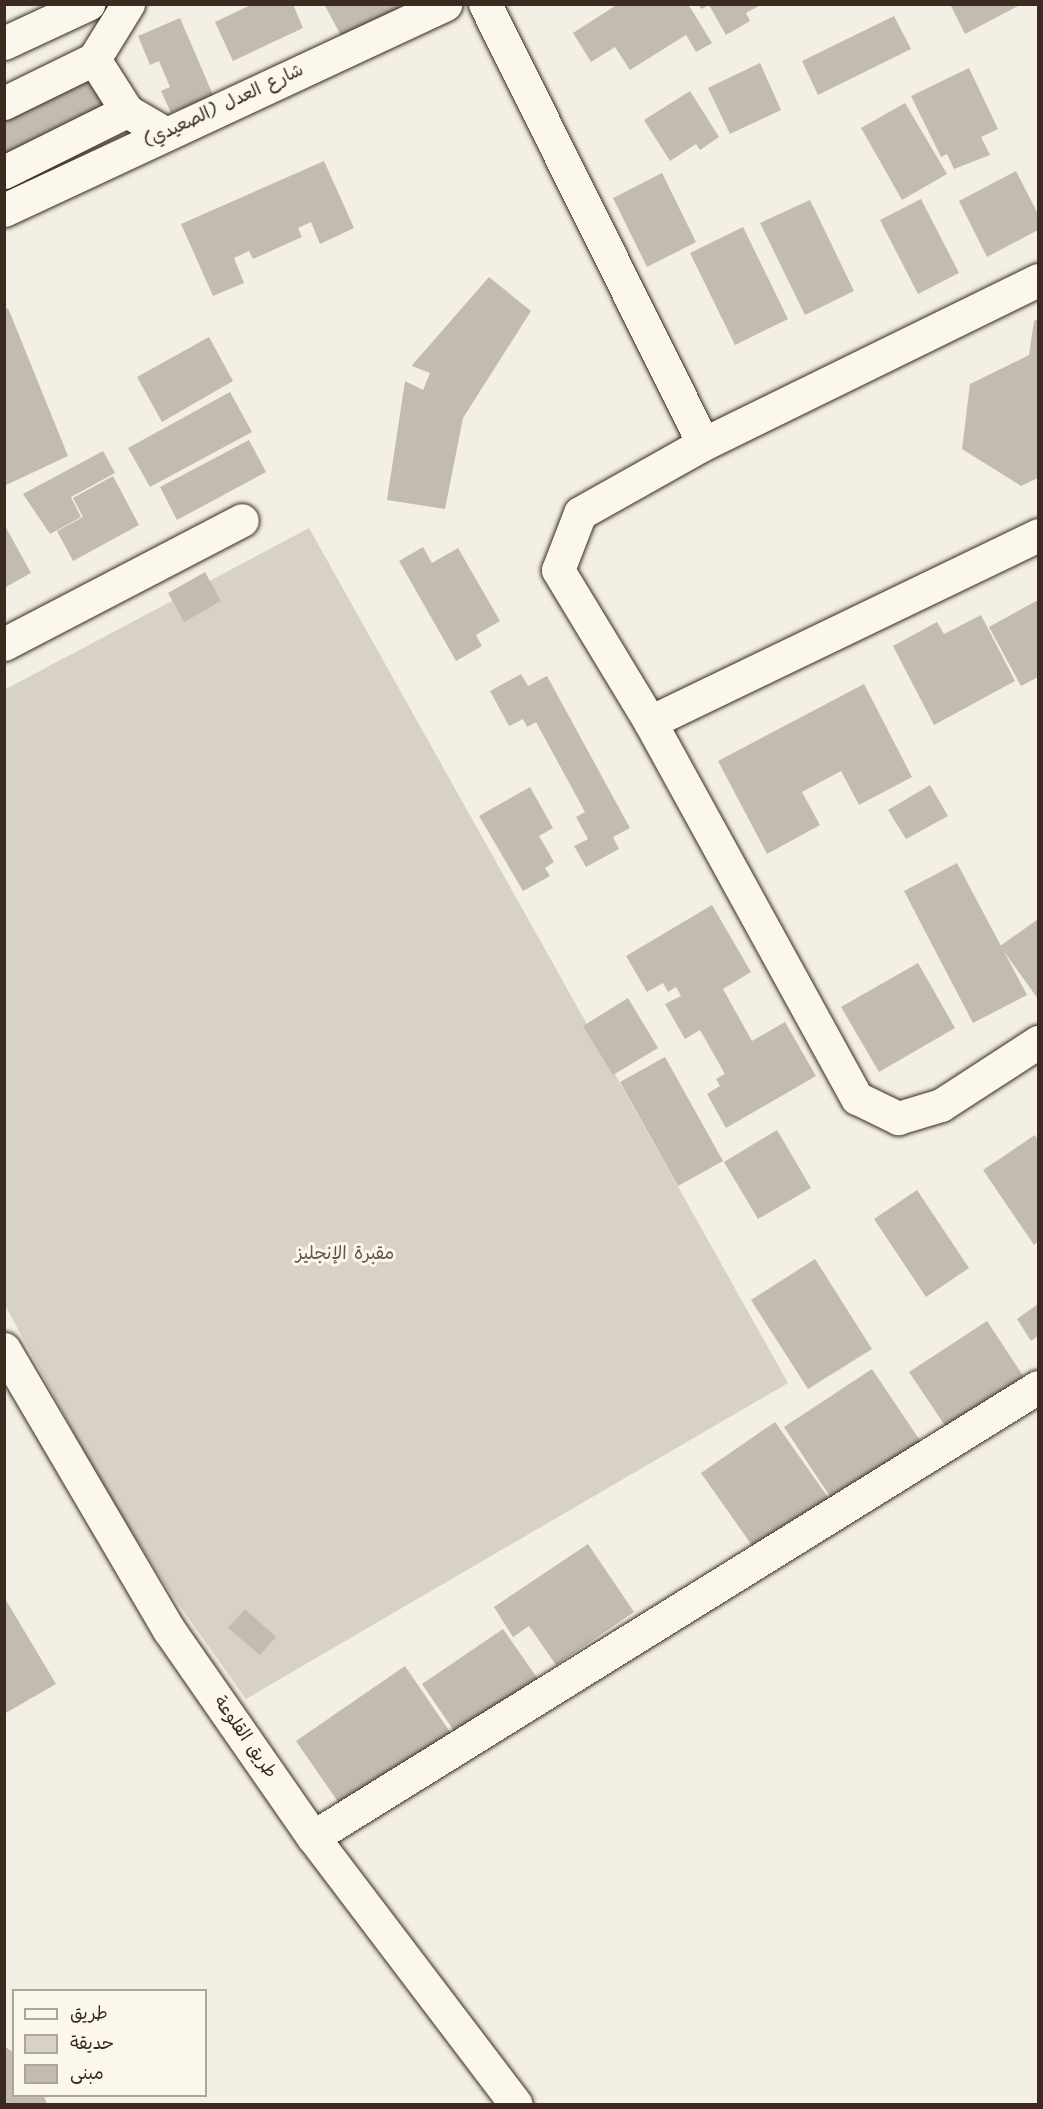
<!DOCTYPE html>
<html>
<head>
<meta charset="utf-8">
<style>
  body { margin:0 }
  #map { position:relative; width:1043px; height:2109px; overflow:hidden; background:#f3efe4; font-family:Kalam,"Playpen Sans Arabic",sans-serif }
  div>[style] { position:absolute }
  .green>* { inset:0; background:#d8d1c6 }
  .building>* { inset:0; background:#c3bbb0 }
  .roads { filter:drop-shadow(0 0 2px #3b2a1e) drop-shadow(0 0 2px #3b2a1e) }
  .minor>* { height:33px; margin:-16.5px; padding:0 16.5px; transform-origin:16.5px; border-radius:16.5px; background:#fbf7ec }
  .major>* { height:33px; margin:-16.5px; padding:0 16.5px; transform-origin:16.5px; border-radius:16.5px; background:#fbf7ec }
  span { translate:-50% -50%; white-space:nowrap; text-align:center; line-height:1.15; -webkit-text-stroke:6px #fbf7ec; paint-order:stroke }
  .street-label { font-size:18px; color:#3b2a1e }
  .park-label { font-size:18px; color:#625448 }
  .frame { position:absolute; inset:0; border:6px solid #3b2a1e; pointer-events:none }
  .legend { position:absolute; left:12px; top:1989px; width:195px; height:108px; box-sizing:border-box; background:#fbf7ec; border:2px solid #aea59a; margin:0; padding:8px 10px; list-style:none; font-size:18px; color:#3b2a1e }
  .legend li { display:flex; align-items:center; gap:12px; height:30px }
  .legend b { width:30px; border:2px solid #aea59a }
</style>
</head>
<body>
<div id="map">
  <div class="green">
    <i style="clip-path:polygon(309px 528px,788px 1383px,246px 1699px,170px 1592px,100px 1481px,5px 1305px,4px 690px)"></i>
  </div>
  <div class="building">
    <i style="clip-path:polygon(253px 4px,293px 4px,303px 28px,233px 61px,215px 22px)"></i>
    <i style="clip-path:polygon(324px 4px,397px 4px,400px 10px,344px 41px)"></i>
    <i style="clip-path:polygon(618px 4px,688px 4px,712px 43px,696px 52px,686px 35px,630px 70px,615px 47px,591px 62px,573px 33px)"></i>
    <i style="clip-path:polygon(698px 4px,762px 4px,746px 13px,750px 21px,726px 35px,709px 5px,701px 9px)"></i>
    <i style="clip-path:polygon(950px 4px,1022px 4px,965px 34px)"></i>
    <i style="clip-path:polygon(894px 16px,911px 49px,818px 95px,802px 61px)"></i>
    <i style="clip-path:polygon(180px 18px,213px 95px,171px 113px,161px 91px,170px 87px,159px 61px,150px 65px,138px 36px)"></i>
    <i style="clip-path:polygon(760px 63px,781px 110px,730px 134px,708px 88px)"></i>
    <i style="clip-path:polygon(969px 68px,998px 129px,981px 137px,990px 155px,954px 169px,947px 154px,941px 157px,911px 96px)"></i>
    <i style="clip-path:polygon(87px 74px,104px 108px,4px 158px,4px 115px)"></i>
    <i style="clip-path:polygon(690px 91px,719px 137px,700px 150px,696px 144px,670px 161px,644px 120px)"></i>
    <i style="clip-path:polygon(905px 103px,947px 174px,902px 200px,861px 128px)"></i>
    <i style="clip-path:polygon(324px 161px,354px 228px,320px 244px,311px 222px,298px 228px,302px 237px,253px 259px,249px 251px,234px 258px,244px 283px,213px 296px,181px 224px)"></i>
    <i style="clip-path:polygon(1016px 171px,1038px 214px,1038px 230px,987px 257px,959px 201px)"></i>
    <i style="clip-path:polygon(662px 173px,696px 242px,647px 267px,613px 198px)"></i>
    <i style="clip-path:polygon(921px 199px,959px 273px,918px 294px,880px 220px)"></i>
    <i style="clip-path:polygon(810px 200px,854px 291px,805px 315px,760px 223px)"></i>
    <i style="clip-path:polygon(743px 227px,788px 319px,735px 345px,690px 253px)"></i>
    <i style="clip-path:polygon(489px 277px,531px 311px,463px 418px,445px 509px,387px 500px,405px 381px,423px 390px,430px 373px,412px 366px,414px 363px)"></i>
    <i style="clip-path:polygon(8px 308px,68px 456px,4px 486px,4px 310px)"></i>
    <i style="clip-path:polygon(1038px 319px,1038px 478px,1021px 486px,962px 449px,970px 384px,1029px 355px,1034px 321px)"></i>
    <i style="clip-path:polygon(209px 337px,233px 381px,162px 422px,137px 377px)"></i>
    <i style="clip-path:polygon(230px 392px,252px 432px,150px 487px,128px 448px)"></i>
    <i style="clip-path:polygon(249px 440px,266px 472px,177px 520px,160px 487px)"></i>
    <i style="clip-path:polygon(103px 451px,115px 473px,71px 497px,81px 517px,50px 534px,23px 494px)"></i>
    <i style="clip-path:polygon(113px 476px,139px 525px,73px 561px,57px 531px,83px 517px,73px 498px)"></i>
    <i style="clip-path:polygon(4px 524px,31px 573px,4px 588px)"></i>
    <i style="clip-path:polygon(423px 547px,432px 563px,458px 548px,500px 621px,476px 635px,482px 646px,456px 661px,399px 561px)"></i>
    <i style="clip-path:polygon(205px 572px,221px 601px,184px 622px,168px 593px)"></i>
    <i style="clip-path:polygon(1038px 600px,1038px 677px,1021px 686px,989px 627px)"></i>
    <i style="clip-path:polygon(981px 615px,1015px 681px,934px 725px,893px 646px,937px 622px,944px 634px)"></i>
    <i style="clip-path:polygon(521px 674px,528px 686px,547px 676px,630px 828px,613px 837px,619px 849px,586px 867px,574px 846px,588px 839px,576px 817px,585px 812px,536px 722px,527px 727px,523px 719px,509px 726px,490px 691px)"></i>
    <i style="clip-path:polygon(864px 684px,912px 777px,859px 805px,841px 771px,802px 792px,820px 825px,767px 854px,718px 761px)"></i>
    <i style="clip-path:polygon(930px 785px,948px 816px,906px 839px,888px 810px)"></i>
    <i style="clip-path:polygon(530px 787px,553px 828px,539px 836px,554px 862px,545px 868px,550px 876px,523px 891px,479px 816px)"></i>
    <i style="clip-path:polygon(957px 863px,1027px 995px,973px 1023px,904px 891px)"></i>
    <i style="clip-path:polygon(712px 905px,751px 972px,723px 989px,752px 1041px,785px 1022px,816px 1076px,726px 1128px,707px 1094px,720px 1086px,716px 1079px,725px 1074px,700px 1030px,685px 1039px,665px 1004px,681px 996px,676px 987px,668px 992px,663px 983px,647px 992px,626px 956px)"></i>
    <i style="clip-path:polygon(1038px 919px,1038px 999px,1000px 946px)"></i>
    <i style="clip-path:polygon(918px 963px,955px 1028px,879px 1072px,841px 1007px)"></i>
    <i style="clip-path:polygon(628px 998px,658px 1048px,613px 1075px,583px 1026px)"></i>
    <i style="clip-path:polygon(665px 1057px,723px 1161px,678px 1186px,620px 1082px)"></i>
    <i style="clip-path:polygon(777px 1130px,811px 1188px,758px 1219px,724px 1162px)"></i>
    <i style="clip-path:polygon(1035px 1135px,1038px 1140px,1038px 1242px,1034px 1245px,983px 1170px)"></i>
    <i style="clip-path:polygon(917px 1190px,969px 1268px,926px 1297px,874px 1219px)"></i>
    <i style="clip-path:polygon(815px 1259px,872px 1349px,808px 1389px,751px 1300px)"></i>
    <i style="clip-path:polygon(1038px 1304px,1038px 1336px,1031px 1341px,1017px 1319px)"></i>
    <i style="clip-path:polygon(987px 1321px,1037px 1397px,960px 1448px,909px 1372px)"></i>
    <i style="clip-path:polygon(872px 1369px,925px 1448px,837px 1507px,784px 1427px)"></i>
    <i style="clip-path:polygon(775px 1422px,837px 1510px,763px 1561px,701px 1473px)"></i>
    <i style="clip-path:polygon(588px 1544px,634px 1612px,556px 1665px,529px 1626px,513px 1637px,494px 1607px)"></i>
    <i style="clip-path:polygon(4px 1597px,56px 1684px,4px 1714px)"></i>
    <i style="clip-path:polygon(245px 1609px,276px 1637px,260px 1655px,228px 1628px)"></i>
    <i style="clip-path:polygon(503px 1629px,545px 1689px,463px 1744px,422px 1684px)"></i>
    <i style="clip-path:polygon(405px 1666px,463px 1751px,354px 1825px,296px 1741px)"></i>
    <i style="clip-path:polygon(4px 2046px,14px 2053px,14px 2096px,44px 2096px,47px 2104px,4px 2104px)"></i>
  </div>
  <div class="roads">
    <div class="minor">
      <i style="left:485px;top:4px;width:491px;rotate:63.6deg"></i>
      <i style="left:94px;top:59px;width:62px;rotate:57.6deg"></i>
      <i style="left:4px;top:103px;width:100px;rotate:-26.1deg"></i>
      <i style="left:94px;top:59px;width:65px;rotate:-58.3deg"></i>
      <i style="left:4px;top:172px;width:137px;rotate:-26.4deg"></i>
      <i style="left:127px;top:111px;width:45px;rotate:30.5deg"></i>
      <i style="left:4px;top:210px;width:487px;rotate:-25deg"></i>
      <i style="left:1038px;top:280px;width:373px;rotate:153.9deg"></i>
      <i style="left:703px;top:444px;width:141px;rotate:150.7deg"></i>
      <i style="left:580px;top:513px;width:61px;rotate:111.1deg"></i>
      <i style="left:558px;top:570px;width:178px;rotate:58.8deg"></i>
      <i style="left:650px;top:722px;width:429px;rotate:61.2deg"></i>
      <i style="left:857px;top:1098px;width:46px;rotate:26deg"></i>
      <i style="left:898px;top:1118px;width:45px;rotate:-16.8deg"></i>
      <i style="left:941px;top:1105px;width:116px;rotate:-33deg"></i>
      <i style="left:4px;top:644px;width:268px;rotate:-27.5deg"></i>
      <i style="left:650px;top:722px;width:431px;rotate:-25.7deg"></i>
      <i style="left:313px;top:1837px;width:853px;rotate:-31.83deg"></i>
    </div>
    <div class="major">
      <i style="left:4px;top:43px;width:93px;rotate:-24.9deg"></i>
      <i style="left:4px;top:1349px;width:326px;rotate:59.6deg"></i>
      <i style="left:169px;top:1630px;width:252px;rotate:55.2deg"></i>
      <i style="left:313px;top:1837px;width:335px;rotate:52.8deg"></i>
    </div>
  </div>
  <div class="street-label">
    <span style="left:224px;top:107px;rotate:-25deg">شارع العدل (الصعيدي)</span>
    <span style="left:244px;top:1738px;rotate:55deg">طريق القلوعة</span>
  </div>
  <div class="park-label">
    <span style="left:345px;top:1255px">مقبرة الإنجليز</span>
  </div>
  <div class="frame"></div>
  <ul class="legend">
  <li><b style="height:8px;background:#fbf7ec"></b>طريق</li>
  <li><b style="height:16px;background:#d8d1c6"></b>حديقة</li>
  <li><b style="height:16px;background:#c3bbb0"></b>مبنى</li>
  </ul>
</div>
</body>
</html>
